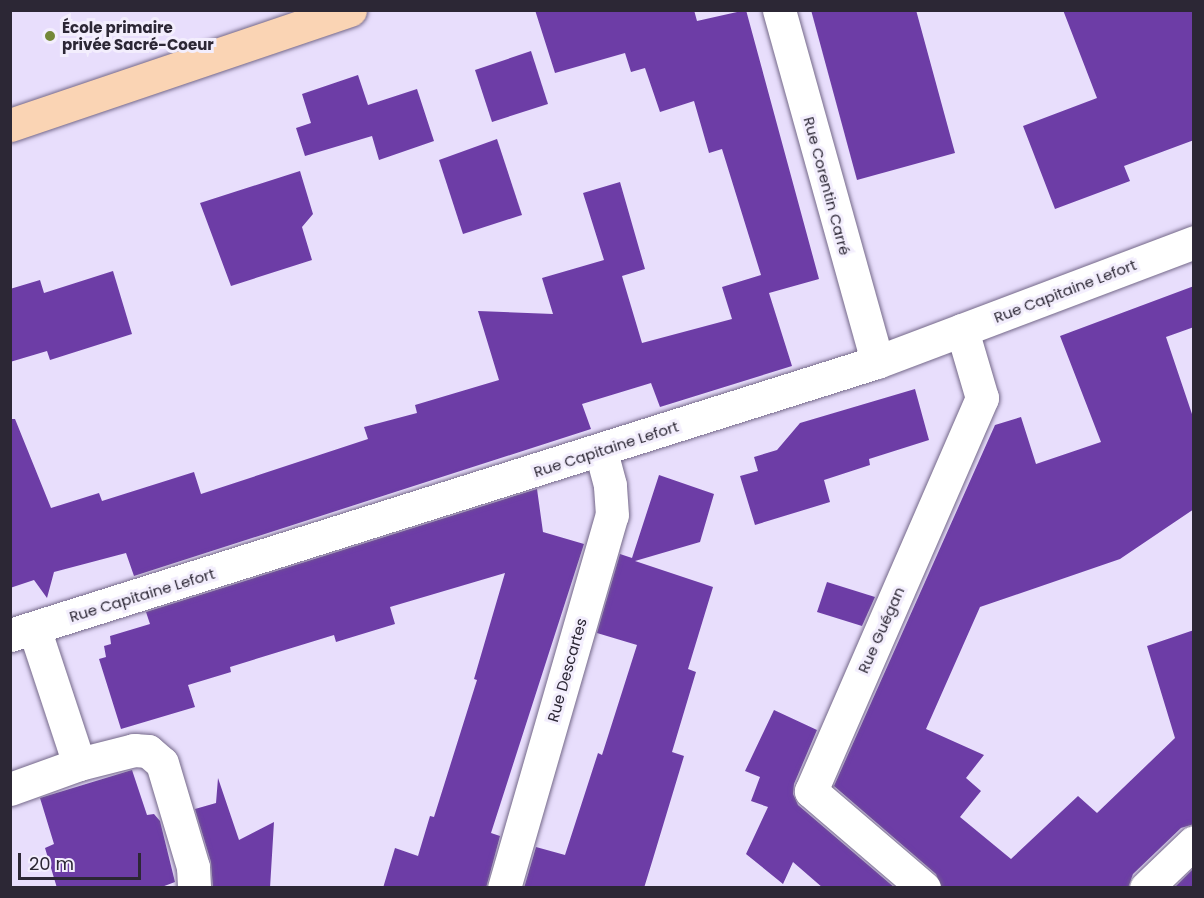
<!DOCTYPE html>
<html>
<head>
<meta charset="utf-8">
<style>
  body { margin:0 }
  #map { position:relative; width:1204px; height:898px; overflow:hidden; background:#e8defc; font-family:Poppins,sans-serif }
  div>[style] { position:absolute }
  .building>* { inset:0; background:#6d3da6 }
  .roads { filter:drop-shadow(0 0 2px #746889) drop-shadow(0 0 2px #746889) }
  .minor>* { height:33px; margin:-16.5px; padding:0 16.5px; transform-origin:16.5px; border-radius:16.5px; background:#fff }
  .major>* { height:33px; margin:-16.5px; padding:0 16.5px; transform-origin:16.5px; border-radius:16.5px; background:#fad4b4 }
  .dots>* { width:16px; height:16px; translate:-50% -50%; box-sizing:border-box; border:3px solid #f3eefd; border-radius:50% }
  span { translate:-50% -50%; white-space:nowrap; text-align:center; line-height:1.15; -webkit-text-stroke:6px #f3eefd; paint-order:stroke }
  .poi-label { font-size:15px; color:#2c2735; font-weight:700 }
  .left { translate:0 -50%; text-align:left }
  .street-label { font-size:15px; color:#2c2735 }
  .frame { position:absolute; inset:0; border:12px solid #2c2735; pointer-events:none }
  .scale { position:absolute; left:18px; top:853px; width:123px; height:27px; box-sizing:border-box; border:3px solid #2c2735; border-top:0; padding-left:8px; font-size:18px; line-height:21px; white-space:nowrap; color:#2c2735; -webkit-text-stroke:4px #f3eefd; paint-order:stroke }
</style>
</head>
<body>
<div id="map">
  <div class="building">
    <i style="clip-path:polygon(535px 10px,694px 10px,697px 21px,746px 10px,819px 279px,769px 293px,792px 366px,660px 407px,651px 383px,582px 404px,591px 429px,134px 576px,126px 553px,54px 572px,47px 598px,34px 580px,10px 588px,10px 419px,15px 419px,51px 508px,99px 493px,102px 501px,194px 472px,201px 494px,368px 439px,364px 427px,417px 413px,415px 405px,499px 380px,478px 311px,553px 314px,542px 278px,604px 260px,583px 193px,620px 182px,645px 269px,622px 276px,642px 343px,732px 319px,722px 287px,761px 275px,722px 149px,709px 153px,694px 101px,660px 112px,645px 68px,631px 72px,625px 53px,555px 73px)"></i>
    <i style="clip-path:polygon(811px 10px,916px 10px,955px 153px,857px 180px)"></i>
    <i style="clip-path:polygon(1063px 10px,1194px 10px,1194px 140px,1124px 166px,1130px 181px,1055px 209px,1023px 126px,1097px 98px)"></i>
    <i style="clip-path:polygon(531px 51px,548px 104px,492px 122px,475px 70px)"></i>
    <i style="clip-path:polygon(358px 75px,368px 105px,417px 89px,434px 141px,379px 160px,372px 136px,305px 156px,296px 128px,311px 123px,302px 94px)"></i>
    <i style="clip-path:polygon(497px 139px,522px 215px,463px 234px,439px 160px)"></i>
    <i style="clip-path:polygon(300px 171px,313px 214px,302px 227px,312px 260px,231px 286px,200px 203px)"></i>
    <i style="clip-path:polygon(113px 271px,132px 334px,50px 360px,47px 351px,10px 362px,10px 289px,40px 280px,44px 293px)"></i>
    <i style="clip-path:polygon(1194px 286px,1194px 327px,1166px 337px,1194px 420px,1194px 509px,1120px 559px,980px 607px,926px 729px,984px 755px,966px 778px,981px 791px,960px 817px,1011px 859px,1078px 796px,1097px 813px,1175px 738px,1147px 646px,1194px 630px,1194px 824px,1181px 828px,1133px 874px,1128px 888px,942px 888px,936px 874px,834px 786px,995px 425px,1021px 417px,1036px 464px,1101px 442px,1060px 336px)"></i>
    <i style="clip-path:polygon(915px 389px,929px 440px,869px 459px,870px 465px,824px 480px,830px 502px,755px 525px,740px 476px,758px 471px,754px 457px,777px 450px,800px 423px)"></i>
    <i style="clip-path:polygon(659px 475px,714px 494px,700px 542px,635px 561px,713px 587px,688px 669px,696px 672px,672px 752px,684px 756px,652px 862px,644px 888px,524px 888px,536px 847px,565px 855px,598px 753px,602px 755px,637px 645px,597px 633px,620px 554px,632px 558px)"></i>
    <i style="clip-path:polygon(537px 489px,543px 532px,584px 544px,491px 833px,500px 836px,486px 888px,383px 888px,395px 848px,418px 856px,430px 816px,434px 817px,477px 680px,474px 679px,505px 573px,390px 607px,395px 624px,336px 642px,334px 635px,230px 667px,231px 672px,188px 685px,195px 707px,121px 729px,99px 659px,106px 657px,104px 646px,111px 644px,110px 636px,150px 624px,146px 612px)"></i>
    <i style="clip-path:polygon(827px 582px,875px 597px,862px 626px,817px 612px)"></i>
    <i style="clip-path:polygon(774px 710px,817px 730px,794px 784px,793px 794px,798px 805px,895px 888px,823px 888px,793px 862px,783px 884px,746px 854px,768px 807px,751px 801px,760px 777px,745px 771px)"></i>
    <i style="clip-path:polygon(132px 770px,147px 815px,154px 814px,160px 821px,175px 882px,159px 888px,57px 888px,45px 848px,54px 844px,40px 798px)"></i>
    <i style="clip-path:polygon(218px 778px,239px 840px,274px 822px,270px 888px,213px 888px,211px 862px,195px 809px,216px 803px)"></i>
    <i style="clip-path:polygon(1194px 868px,1194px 888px,1174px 888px)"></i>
  </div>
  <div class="roads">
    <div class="minor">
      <i style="left:779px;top:10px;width:365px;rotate:74.4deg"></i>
      <i style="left:10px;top:635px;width:909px;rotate:-17.48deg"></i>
      <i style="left:877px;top:362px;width:339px;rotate:-20.7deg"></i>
      <i style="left:79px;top:764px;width:57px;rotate:-14.3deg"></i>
      <i style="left:134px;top:750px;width:14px;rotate:4deg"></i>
      <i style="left:148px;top:751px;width:18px;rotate:41deg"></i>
      <i style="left:162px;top:763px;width:109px;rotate:73.4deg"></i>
      <i style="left:193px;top:867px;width:21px;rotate:87deg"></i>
      <i style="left:10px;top:789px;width:73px;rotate:-19.9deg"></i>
      <i style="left:79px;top:764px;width:143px;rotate:-108.3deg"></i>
      <i style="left:504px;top:888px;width:388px;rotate:-73.9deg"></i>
      <i style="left:612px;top:515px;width:30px;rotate:-94deg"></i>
      <i style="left:610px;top:485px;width:35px;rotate:-105deg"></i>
      <i style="left:924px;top:888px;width:149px;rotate:-139.4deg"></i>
      <i style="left:811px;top:791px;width:429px;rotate:-66.5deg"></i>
      <i style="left:982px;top:398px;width:71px;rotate:-106.4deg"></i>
      <i style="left:1146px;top:888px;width:66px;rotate:-43.8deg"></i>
    </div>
    <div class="major">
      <i style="left:10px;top:125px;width:359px;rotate:-18.7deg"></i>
    </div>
  </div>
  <div class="dots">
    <i style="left:50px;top:36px;background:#748838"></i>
  </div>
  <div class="poi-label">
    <span class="left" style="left:62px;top:36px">École primaire<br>privée Sacré-Coeur</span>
  </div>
  <div class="street-label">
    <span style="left:827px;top:186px;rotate:75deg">Rue Corentin Carré</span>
    <span style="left:1065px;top:291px;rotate:-21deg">Rue Capitaine Lefort</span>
    <span style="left:606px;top:449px;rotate:-18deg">Rue Capitaine Lefort</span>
    <span style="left:142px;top:595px;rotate:-17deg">Rue Capitaine Lefort</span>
    <span style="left:881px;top:630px;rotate:-66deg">Rue Guégan</span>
    <span style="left:567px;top:670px;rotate:-74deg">Rue Descartes</span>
  </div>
  <div class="frame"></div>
  <div class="scale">20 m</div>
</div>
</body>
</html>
